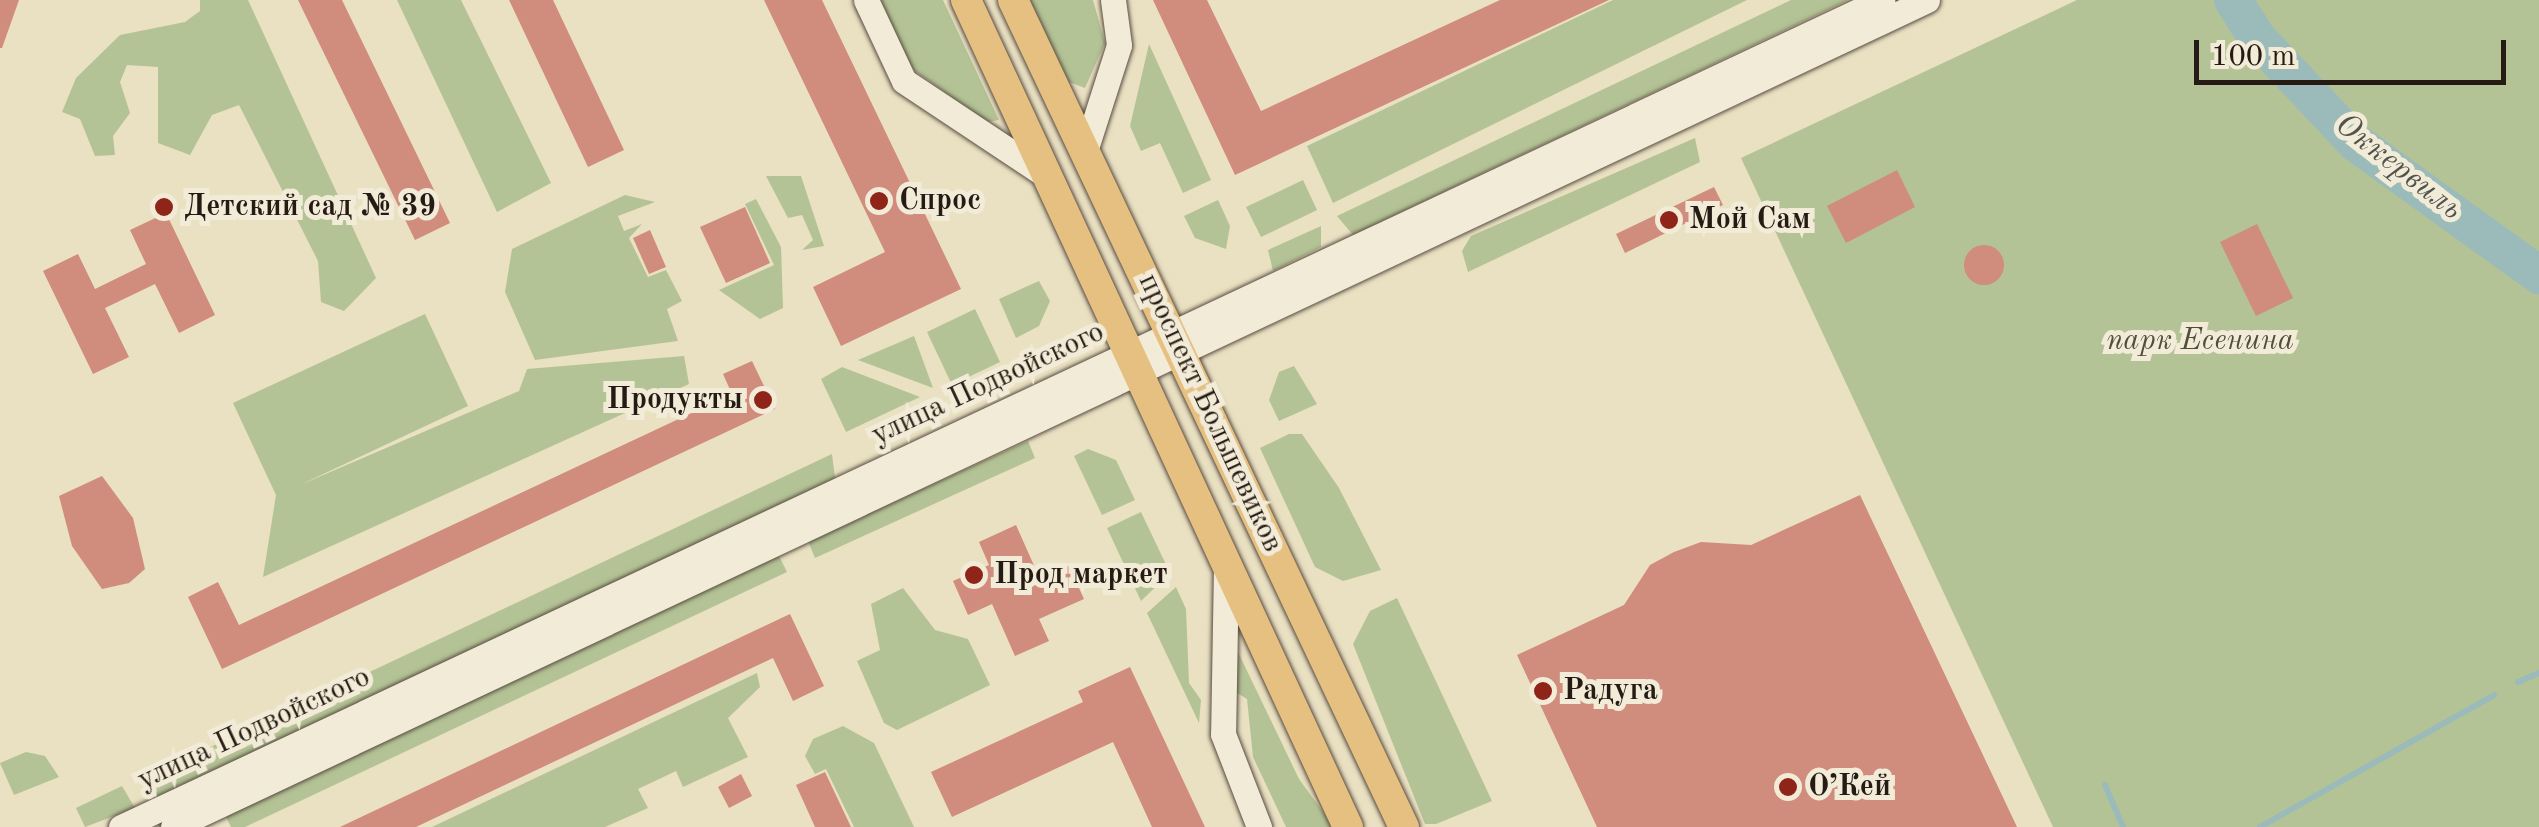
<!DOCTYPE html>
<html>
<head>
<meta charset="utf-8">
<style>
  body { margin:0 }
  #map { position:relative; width:2539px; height:827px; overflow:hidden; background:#eae0c2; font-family:"Old Standard TT",serif }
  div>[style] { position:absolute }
  .green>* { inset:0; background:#b4c395 }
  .stream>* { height:6px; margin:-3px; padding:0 3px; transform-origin:3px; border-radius:3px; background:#9bbbbb }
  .river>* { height:38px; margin:-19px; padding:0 19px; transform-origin:19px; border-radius:19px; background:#9bbbbb }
  .building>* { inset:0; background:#d08c7c }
  .round { border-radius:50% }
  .roads { filter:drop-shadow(0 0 2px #574c40) drop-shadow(0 0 2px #574c40) }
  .minor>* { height:25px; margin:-12.5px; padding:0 12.5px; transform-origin:12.5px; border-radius:12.5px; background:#f1ebd7 }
  .major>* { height:30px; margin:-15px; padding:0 15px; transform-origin:15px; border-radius:15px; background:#e5c081 }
  .dots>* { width:28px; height:28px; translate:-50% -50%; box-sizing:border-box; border:5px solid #f1ebd7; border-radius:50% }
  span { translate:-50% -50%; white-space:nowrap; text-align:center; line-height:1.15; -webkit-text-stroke:10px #f1ebd7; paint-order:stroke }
  .poi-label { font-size:30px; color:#261b14; font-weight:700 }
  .left { translate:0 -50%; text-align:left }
  .right { translate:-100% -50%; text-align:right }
  .park-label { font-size:30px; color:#514d3b; font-style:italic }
  .street-label { font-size:30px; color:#261b14 }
  .water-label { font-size:32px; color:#4f534e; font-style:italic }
  .scale { position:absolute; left:2194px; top:40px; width:312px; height:45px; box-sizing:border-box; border:5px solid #261b14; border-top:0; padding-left:12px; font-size:30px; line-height:35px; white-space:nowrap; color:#261b14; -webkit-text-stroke:8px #f1ebd7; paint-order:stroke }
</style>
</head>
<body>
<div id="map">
  <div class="green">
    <i style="clip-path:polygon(200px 0,248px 0,376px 278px,344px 311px,321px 302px,318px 261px,239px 105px,212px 115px,190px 155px,158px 143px,158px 67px,127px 65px,120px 82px,130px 113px,113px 136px,115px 155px,95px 156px,80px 119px,62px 112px,76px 78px,120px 35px,185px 22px,200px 11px)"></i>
    <i style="clip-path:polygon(397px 0,461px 0,551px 183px,497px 212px)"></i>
    <i style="clip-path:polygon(879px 0,943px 0,999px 120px,987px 122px,911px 68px)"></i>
    <i style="clip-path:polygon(1030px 0,1093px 0,1105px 43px,1085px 88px,1069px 82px)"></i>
    <i style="clip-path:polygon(1613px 0,1747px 0,1333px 203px,1307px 146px)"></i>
    <i style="clip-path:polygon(1791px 0,1848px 0,1353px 235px,1337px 216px)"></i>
    <i style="clip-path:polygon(2077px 0,2539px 0,2539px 827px,2053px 827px,1741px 158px)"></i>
    <i style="clip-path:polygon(1149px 44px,1211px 180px,1183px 193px,1160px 143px,1141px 151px,1130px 126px)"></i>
    <i style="clip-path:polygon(1695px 138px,1700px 162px,1468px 272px,1462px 251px,1471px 236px)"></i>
    <i style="clip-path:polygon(766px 176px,801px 176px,824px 246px,802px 250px,813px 240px,802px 215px,788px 218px)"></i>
    <i style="clip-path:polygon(1303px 180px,1317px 210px,1261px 237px,1246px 207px)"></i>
    <i style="clip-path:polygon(625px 195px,655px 202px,618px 216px,624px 231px,642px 224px,629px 238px,648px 277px,666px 270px,682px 301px,667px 309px,678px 341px,535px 360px,505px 292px,512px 249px)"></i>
    <i style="clip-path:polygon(756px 199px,781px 247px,783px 308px,760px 319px,719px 290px,774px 265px,745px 204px)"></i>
    <i style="clip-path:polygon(1218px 200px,1230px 226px,1226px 249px,1195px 238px,1184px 216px)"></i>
    <i style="clip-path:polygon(1321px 226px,1321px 247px,1273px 271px,1268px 250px)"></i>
    <i style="clip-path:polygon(1039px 281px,1050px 301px,1039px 326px,1016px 338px,999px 299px)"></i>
    <i style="clip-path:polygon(975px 309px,1000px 362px,952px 385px,927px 332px)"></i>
    <i style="clip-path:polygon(425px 314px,468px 406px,300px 485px,519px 391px,527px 369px,684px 356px,689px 384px,263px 577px,276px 495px,233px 403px)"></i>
    <i style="clip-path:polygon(914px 336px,933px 388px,858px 360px)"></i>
    <i style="clip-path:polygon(1294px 366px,1317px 404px,1279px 421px,1269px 400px,1279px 372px)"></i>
    <i style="clip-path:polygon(842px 367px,920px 397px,846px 432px,821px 379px)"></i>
    <i style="clip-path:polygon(1289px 434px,1302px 434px,1339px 488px,1381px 570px,1343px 581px,1315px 567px,1260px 448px)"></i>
    <i style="clip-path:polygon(1028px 441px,1035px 458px,815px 558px,808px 541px)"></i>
    <i style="clip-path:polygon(1088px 449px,1116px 460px,1135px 500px,1102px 515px,1074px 456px)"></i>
    <i style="clip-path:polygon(832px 454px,835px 478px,157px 799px,147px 777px)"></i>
    <i style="clip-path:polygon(1141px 512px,1170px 573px,1141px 601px,1107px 528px)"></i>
    <i style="clip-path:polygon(779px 556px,787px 572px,245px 827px,231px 827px,225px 815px)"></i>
    <i style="clip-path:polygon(1176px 587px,1186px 609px,1189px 683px,1201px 700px,1199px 723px,1147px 613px)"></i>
    <i style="clip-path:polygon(903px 588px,935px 630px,968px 639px,990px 685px,897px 730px,884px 723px,857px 661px,880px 650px,871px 604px)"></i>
    <i style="clip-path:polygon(1397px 598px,1492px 801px,1436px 824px,1425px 824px,1353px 644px,1370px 611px)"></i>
    <i style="clip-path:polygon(1238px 652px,1299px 779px,1334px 827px,1286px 827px,1253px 757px,1247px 699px,1234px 691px)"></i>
    <i style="clip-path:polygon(757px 673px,760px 687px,728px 718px,748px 757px,683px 787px,676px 771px,638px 789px,648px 808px,605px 827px,432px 827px)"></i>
    <i style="clip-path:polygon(843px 726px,874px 743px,914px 827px,854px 827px,826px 769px,815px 774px,805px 756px,813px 739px)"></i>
    <i style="clip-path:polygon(26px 752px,45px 756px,59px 777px,14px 795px,0 763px)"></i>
    <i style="clip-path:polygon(122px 786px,135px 808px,85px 827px,76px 808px)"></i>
  </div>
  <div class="stream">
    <i style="left:2518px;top:682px;width:23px;rotate:-23deg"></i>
    <i style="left:2105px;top:785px;width:46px;rotate:66.8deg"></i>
    <i style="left:2260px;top:827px;width:269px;rotate:-29.4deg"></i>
  </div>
  <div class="river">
    <i style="left:2233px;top:0;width:45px;rotate:57.7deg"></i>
    <i style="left:2257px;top:38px;width:144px;rotate:46.7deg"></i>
    <i style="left:2356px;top:143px;width:226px;rotate:35.8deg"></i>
  </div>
  <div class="building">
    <i style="clip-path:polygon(0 0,19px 0,2px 48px,0 48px)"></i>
    <i style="clip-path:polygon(298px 0,342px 0,450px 223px,415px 240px)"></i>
    <i style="clip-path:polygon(509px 0,553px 0,624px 150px,588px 167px)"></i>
    <i style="clip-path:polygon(764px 0,822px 0,961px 289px,841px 346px,813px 287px,885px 252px)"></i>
    <i style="clip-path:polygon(1153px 0,1207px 0,1261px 111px,1500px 0,1609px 0,1235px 175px)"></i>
    <i style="clip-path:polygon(1897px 170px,1915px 207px,1846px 243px,1827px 206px)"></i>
    <i style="clip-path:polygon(1714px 187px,1723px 205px,1625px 253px,1616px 234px)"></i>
    <i style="clip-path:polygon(745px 207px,770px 263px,726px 283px,700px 227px)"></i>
    <i style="clip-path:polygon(166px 213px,215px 315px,179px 333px,155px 284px,105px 308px,129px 357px,93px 374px,43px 271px,78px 254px,95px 289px,146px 264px,130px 230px)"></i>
    <i style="clip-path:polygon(2257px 224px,2293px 298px,2256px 316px,2220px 242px)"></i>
    <i style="clip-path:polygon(650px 230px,666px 267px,649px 274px,633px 238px)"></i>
    <i class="round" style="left:1964px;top:245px;width:40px;height:40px"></i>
    <i style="clip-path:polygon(752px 361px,775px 409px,222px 669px,188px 597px,218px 582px,239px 625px,732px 394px,723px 374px)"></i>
    <i style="clip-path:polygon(102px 476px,133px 518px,145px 569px,129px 583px,102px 589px,72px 546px,59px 496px)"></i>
    <i style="clip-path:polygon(1860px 495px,2017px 827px,1597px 827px,1517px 655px,1624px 605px,1650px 565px,1674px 552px,1701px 542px,1751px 545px)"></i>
    <i style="clip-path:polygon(1016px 525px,1040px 579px,1069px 566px,1084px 599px,1039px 619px,1049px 641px,1015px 656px,992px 604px,968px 615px,953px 581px,989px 565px,979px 542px)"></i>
    <i style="clip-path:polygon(790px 614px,824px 686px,793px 701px,773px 658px,416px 827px,340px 827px)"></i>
    <i style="clip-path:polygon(1130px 667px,1205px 827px,1152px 827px,1113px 742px,952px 817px,931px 772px,1083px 702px,1078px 691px)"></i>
    <i style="clip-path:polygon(825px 772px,851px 827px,815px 827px,796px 785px)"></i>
    <i style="clip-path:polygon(741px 774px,752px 796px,729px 808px,718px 787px)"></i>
  </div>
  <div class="roads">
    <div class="minor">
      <i style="left:866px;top:0;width:89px;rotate:64.9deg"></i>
      <i style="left:904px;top:81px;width:164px;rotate:33.6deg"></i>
      <i style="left:1086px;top:148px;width:108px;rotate:-72.2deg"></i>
      <i style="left:1119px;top:45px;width:45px;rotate:-97.6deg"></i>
      <i style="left:1226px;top:567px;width:167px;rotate:91deg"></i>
      <i style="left:1223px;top:734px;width:100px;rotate:68.8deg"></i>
      <i style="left:121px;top:827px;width:1946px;rotate:-25.16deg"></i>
      <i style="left:173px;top:827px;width:1939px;rotate:-25.24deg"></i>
    </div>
    <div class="major">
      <i style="left:966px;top:0;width:911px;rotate:65.21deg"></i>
      <i style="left:1013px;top:0;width:915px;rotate:64.7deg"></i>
    </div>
  </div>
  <div class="dots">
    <i style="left:879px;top:201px;background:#8f2418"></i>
    <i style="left:164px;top:207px;background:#8f2418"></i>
    <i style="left:1669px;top:220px;background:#8f2418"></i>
    <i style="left:763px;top:400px;background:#8f2418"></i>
    <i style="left:974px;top:575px;background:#8f2418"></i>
    <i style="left:1543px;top:691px;background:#8f2418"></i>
    <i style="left:1788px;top:787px;background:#8f2418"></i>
  </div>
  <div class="poi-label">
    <span class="left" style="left:899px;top:201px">Спрос</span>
    <span class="left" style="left:184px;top:207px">Детский сад № 39</span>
    <span class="left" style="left:1689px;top:220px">Мой Сам</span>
    <span class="right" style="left:743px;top:400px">Продукты</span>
    <span class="left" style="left:994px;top:575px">Прод маркет</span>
    <span class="left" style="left:1563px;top:691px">Радуга</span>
    <span class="left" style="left:1808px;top:787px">О’Кей</span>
  </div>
  <div class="park-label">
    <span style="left:2200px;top:341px">парк Есенина</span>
  </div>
  <div class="street-label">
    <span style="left:988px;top:384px;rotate:-25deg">улица Подвойского</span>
    <span style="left:1210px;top:413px;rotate:65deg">проспект Большевиков</span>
    <span style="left:254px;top:729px;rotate:-25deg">улица Подвойского</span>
  </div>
  <div class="water-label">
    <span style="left:2398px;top:168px;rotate:38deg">Оккервиль</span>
  </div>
  <div class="scale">100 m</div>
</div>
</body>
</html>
